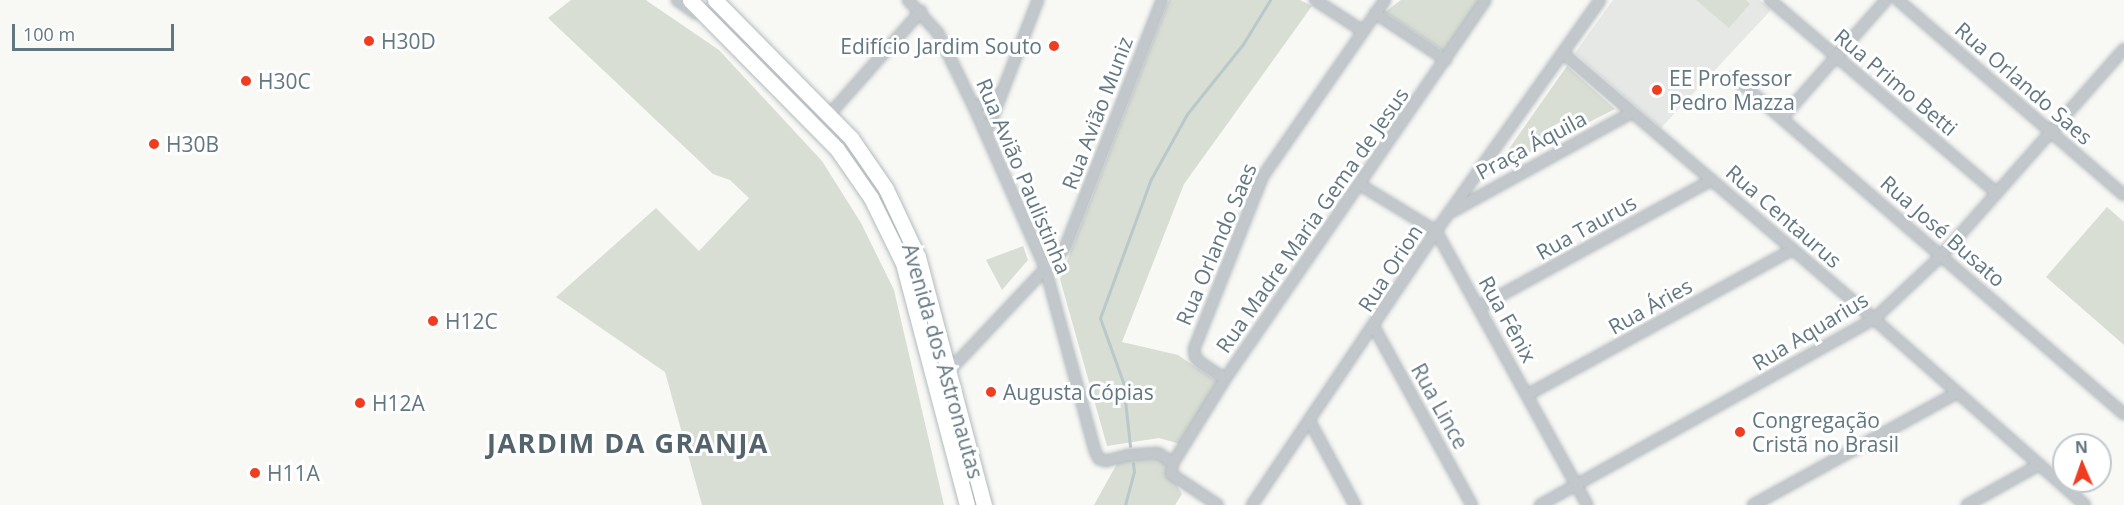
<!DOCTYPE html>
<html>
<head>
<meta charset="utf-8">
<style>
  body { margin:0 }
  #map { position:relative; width:2124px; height:505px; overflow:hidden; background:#f8f8f5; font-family:"Open Sans",sans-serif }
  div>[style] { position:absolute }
  .built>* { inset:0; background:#e6e8e6 }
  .green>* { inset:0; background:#d8ded4 }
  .stream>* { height:3px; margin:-1.5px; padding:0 1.5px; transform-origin:1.5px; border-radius:1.5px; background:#b9c8cb }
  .roads { filter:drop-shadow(0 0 2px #b3bbbf) drop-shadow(0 0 2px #b3bbbf) }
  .street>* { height:10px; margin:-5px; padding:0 5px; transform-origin:5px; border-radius:5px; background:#c1c7ca }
  .secondary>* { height:15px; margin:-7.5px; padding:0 7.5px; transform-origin:7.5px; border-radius:7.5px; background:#fff }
  .dots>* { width:16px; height:16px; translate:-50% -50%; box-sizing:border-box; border:3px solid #fff; border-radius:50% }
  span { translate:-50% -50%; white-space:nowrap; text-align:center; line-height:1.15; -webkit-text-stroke:6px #fff; paint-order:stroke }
  .poi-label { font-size:21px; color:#617782 }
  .left { translate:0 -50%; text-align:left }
  .right { translate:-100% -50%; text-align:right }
  .street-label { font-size:21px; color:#617782 }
  .district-label { font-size:27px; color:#54646d; font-weight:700; letter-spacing:1.5px }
  .north { position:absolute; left:2052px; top:433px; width:60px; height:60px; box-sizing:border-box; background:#fff; border:2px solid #c0c9cd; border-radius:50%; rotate:358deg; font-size:16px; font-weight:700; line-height:24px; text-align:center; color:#617782 }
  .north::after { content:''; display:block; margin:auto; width:21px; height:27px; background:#ef3d1f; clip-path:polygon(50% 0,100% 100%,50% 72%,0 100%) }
  .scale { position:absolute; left:12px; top:24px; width:162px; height:27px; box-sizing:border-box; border:3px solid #617782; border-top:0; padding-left:8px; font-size:18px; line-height:21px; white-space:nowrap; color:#617782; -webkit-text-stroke:4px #fff; paint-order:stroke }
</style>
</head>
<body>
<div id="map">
  <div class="built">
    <i style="clip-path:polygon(1613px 0,1760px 0,1771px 10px,1661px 128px,1575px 53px)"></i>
  </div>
  <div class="green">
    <i style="clip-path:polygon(571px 0,646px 0,650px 3px,719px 50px,822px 161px,861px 223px,894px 290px,944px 505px,702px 505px,665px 372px,556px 297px,656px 208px,699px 251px,749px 198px,730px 180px,713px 174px,548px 18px)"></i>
    <i style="clip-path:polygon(1169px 0,1300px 0,1312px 6px,1184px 184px,1122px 342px,1178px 355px,1219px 383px,1180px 444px,1159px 438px,1107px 446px,1060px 279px)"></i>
    <i style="clip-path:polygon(1401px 0,1480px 0,1444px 51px,1385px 12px)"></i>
    <i style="clip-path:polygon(1696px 0,1746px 0,1750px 4px,1729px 28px)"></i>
    <i style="clip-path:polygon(1567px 66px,1615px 109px,1494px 170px)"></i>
    <i style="clip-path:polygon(2107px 207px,2124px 222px,2124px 345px,2046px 277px)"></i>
    <i style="clip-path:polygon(1023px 246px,1028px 260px,1002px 290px,986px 260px)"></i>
    <i style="clip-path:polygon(1162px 459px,1182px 494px,1175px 505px,1094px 505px,1119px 460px)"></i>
  </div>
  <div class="stream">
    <i style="left:1130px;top:446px;width:64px;rotate:-96.2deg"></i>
    <i style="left:1123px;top:382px;width:68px;rotate:-109.8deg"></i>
    <i style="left:1100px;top:318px;width:148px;rotate:-69.9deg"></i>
    <i style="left:1151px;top:179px;width:74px;rotate:-61deg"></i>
    <i style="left:1187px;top:114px;width:90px;rotate:-51.3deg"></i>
    <i style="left:1243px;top:44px;width:52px;rotate:-58.5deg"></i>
    <i style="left:1125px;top:505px;width:34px;rotate:-75deg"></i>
    <i style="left:1134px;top:472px;width:9px;rotate:-96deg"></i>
  </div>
  <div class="roads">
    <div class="street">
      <i style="left:677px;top:0;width:24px;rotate:35deg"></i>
      <i style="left:908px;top:0;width:45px;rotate:47.7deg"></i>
      <i style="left:938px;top:33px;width:82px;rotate:64.1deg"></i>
      <i style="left:974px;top:107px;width:175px;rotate:66.1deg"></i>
      <i style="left:1045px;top:267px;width:191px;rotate:74.8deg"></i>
      <i style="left:1095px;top:451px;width:9px;rotate:63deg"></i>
      <i style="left:1099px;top:459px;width:7px;rotate:16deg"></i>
      <i style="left:1106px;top:461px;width:24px;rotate:-15deg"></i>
      <i style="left:1129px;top:455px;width:29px;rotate:-4deg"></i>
      <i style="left:1158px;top:453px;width:18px;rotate:34deg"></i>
      <i style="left:1173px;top:463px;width:11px;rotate:100deg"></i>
      <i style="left:1171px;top:474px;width:56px;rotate:33.4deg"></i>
      <i style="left:1315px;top:0;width:57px;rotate:32.9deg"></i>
      <i style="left:1770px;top:0;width:298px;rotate:40.4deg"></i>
      <i style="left:1898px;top:0;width:298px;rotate:40.8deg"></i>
      <i style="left:1375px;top:13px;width:85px;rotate:33.5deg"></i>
      <i style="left:1564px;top:54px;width:408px;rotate:40.5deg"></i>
      <i style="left:1874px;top:319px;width:281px;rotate:41.4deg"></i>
      <i style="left:1735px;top:78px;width:514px;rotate:40.82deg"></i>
      <i style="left:974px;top:107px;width:20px;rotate:-18deg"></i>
      <i style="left:993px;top:101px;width:12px;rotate:-48deg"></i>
      <i style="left:829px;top:115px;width:139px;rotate:-48.5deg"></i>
      <i style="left:1782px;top:118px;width:157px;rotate:-48.6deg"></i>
      <i style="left:986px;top:134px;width:144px;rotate:-68.8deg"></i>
      <i style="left:1359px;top:184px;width:90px;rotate:31.4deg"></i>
      <i style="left:1436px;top:231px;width:313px;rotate:61.1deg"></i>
      <i style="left:1453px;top:211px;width:203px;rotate:-28.8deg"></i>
      <i style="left:1479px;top:307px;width:265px;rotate:-28.6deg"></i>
      <i style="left:1374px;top:327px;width:203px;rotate:61.2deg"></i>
      <i style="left:949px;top:371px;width:169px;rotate:-46.7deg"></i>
      <i style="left:1065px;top:248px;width:266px;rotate:-68.6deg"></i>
      <i style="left:1225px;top:379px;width:29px;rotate:-146deg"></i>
      <i style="left:1201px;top:363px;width:8px;rotate:-135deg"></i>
      <i style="left:1195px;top:357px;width:8px;rotate:-97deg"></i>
      <i style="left:1194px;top:349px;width:186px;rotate:-68.3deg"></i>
      <i style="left:1263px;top:176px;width:214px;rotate:-55.3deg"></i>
      <i style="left:1527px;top:395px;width:302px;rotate:-28.7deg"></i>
      <i style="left:1309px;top:420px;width:97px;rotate:61.6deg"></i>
      <i style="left:1173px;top:463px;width:99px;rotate:-58.2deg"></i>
      <i style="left:1225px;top:379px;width:460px;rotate:-55.5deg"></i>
      <i style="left:1252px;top:505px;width:330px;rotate:-56.1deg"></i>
      <i style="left:1436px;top:231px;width:283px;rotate:-54.6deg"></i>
      <i style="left:1540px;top:505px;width:382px;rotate:-29.1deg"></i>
      <i style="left:1874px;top:319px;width:92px;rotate:-43.2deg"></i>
      <i style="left:1941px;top:256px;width:276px;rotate:-48.5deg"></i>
      <i style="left:1753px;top:505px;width:233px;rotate:-28.8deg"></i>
      <i style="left:1967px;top:505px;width:82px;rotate:-29.1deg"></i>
    </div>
    <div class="secondary">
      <i style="left:690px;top:0;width:209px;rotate:45.4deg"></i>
      <i style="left:837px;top:149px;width:60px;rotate:55.2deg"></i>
      <i style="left:871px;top:198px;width:72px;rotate:63.8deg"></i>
      <i style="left:903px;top:263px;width:250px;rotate:75.2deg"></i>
      <i style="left:715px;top:0;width:194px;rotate:45.4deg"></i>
      <i style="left:851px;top:138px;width:62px;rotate:55.5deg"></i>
      <i style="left:886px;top:189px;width:75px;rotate:64.8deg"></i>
      <i style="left:918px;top:257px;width:257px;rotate:75.1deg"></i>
    </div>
  </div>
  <div class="dots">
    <i style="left:369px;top:41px;background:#ef3d1f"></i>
    <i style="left:1054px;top:46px;background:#ef3d1f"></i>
    <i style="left:246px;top:81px;background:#ef3d1f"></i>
    <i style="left:1657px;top:90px;background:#ef3d1f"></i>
    <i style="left:154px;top:144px;background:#ef3d1f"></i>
    <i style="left:433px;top:321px;background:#ef3d1f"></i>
    <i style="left:991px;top:392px;background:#ef3d1f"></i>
    <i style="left:360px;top:403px;background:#ef3d1f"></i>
    <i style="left:1740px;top:432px;background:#ef3d1f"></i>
    <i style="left:255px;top:473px;background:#ef3d1f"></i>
  </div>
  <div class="poi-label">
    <span class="left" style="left:381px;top:41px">H30D</span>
    <span class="right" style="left:1042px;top:46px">Edifício Jardim Souto</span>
    <span class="left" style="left:1669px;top:90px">EE Professor<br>Pedro Mazza</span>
    <span class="left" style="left:258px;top:81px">H30C</span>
    <span class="left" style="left:166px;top:144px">H30B</span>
    <span class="left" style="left:445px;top:321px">H12C</span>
    <span class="left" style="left:1003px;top:392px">Augusta Cópias</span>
    <span class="left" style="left:372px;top:403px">H12A</span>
    <span class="left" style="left:1752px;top:432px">Congregação<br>Cristã no Brasil</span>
    <span class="left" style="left:267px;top:473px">H11A</span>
  </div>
  <div class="street-label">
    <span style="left:1896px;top:82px;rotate:40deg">Rua Primo Betti</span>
    <span style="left:2024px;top:83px;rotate:41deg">Rua Orlando Saes</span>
    <span style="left:1097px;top:113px;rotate:-69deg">Rua Avião Muniz</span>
    <span style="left:1531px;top:145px;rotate:-28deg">Praça Áquila</span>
    <span style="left:1024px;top:176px;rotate:67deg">Rua Avião Paulistinha</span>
    <span style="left:1784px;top:216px;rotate:41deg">Rua Centaurus</span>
    <span style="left:1312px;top:220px;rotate:-55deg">Rua Madre Maria Gema de Jesus</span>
    <span style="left:1586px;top:227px;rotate:-29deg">Rua Taurus</span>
    <span style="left:1943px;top:231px;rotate:41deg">Rua José Busato</span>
    <span style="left:1216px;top:244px;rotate:-67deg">Rua Orlando Saes</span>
    <span style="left:1390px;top:268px;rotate:-57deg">Rua Orion</span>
    <span style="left:1650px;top:306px;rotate:-29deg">Rua Áries</span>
    <span style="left:1508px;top:319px;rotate:61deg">Rua Fênix</span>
    <span style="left:1810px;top:331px;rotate:-31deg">Rua Aquarius</span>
    <span style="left:943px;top:361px;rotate:74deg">Avenida dos Astronautas</span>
    <span style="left:1440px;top:406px;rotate:61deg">Rua Lince</span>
  </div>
  <div class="district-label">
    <span style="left:628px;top:443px">JARDIM DA GRANJA</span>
  </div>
  <div class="north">N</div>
  <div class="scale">100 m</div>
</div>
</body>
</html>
